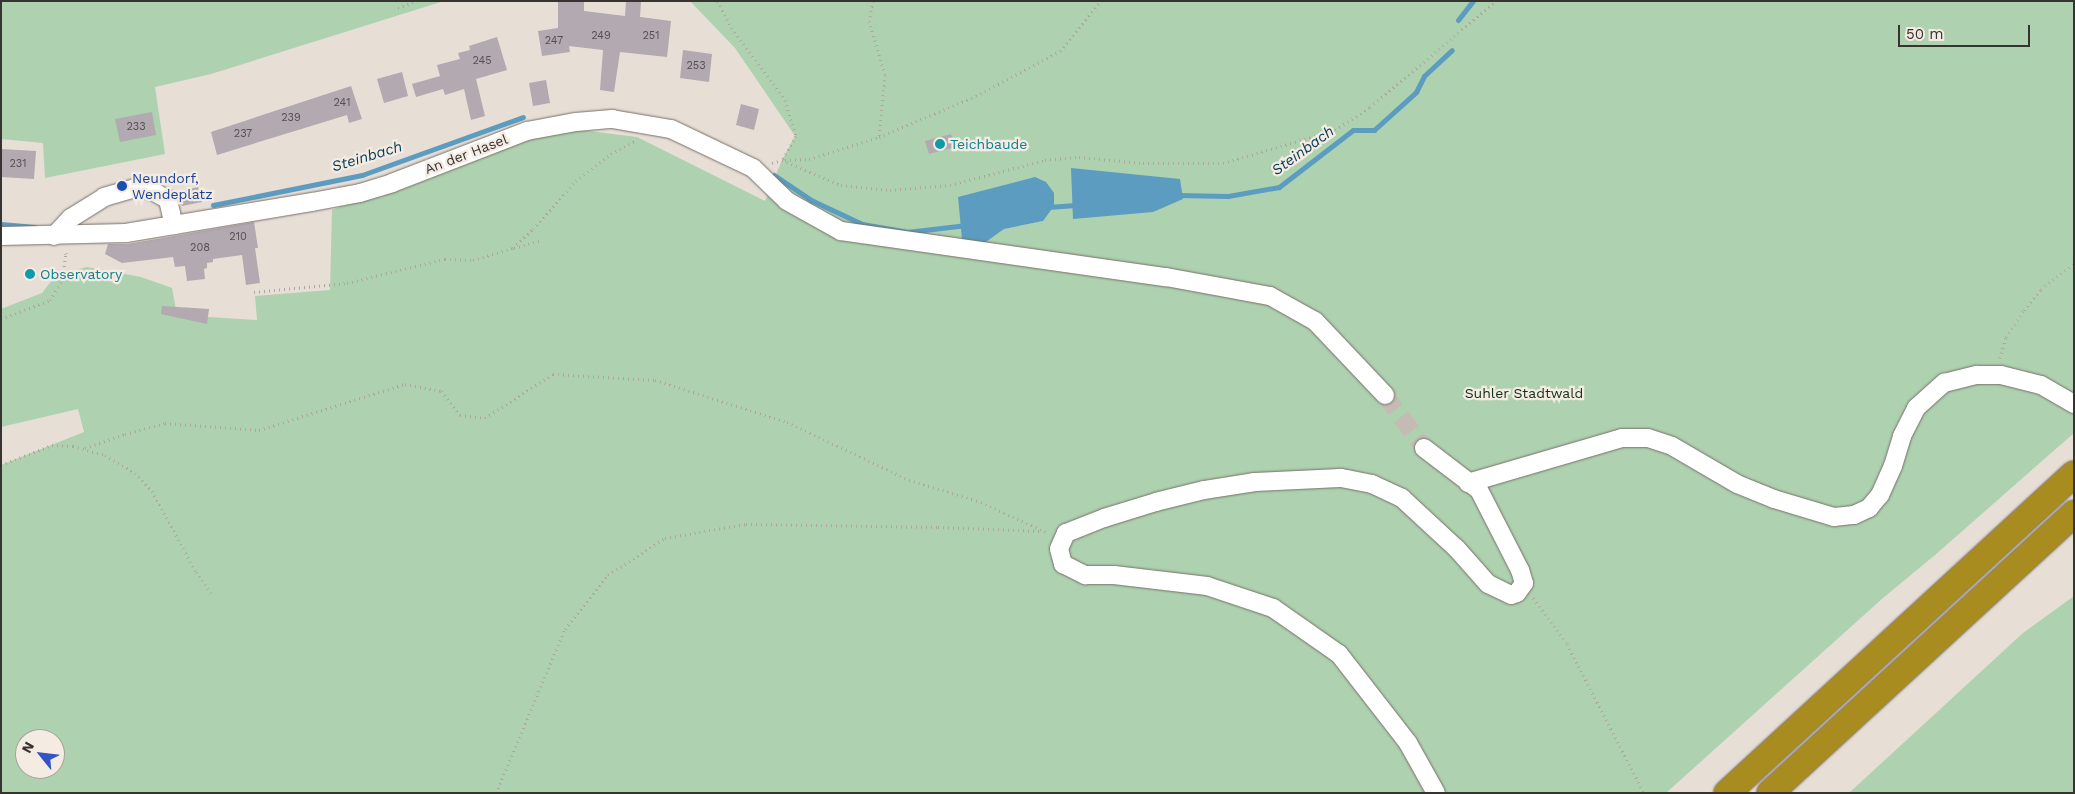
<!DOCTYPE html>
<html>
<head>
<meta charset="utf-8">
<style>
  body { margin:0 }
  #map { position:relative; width:2075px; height:794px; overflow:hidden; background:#e7ded5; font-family:"Work Sans",sans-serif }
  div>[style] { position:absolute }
  .green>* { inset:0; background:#aed1b0 }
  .water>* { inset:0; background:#5b9cc0 }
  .stream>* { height:5px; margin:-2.5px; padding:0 2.5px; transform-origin:2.5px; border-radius:2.5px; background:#5b9cc0 }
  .building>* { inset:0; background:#b2a9b1 }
  .minor-tunnel>* { height:18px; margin-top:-9px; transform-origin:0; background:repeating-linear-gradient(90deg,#c4bcb4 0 18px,transparent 0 27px) }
  .path>* { height:3px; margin-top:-1.5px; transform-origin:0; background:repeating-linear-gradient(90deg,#ada69f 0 1px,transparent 0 5px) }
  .roads { filter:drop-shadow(0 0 1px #777068) drop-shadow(0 0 1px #777068) }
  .minor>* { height:18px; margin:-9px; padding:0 9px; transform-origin:9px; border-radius:9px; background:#fff }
  .highway>* { height:26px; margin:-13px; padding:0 13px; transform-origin:13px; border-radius:13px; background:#a98c1f }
  .dots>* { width:14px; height:14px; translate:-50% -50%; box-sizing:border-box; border:2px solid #f4ebe3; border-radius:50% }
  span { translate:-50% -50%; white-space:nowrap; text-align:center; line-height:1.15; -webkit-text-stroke:4.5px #f4ebe3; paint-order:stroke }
  .number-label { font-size:11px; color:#555050 }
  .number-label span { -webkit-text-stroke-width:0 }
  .culture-label { font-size:14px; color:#0d838f }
  .left { translate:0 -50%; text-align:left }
  .street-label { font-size:14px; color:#363330 }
  .transit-label { font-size:14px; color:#164399 }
  .park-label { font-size:14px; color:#0d3213 }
  .water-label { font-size:15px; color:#033d56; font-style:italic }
  .frame { position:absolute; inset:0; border:2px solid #363330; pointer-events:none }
  .north { position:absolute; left:15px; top:729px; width:50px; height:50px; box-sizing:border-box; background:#f4ebe3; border:1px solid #a8a19b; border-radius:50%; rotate:299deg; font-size:14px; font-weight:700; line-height:20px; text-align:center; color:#363330 }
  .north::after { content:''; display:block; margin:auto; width:18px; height:22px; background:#3254c4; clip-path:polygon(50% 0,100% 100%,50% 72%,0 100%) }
  .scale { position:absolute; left:1898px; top:25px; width:132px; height:22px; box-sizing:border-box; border:2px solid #363330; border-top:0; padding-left:6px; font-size:15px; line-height:18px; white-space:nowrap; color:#363330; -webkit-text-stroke:4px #f4ebe3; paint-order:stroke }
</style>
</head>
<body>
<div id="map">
  <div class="green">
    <i style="clip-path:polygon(1px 1px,444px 1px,211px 74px,155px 87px,165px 154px,45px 178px,43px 143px,1px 139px)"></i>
    <i style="clip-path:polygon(evenodd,690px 1px,2074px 1px,2074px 433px,1935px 555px,1883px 598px,1666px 793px,1px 793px,1px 465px,84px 432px,78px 409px,1px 427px,1px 309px,42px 293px,56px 275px,87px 267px,141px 277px,172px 288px,177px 315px,257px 320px,255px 296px,330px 290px,332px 210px,510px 142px,581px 130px,637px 137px,765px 201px,782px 160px,795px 136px,735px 48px,690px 1px,1053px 193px,1043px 221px,1004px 229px,983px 244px,1053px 193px,690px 1px,25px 739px,55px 739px,55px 769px,25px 769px,25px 739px)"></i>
    <i style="clip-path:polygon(2074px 596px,2074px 793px,1849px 793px,2023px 633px)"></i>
  </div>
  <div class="water">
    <i style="clip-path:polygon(1071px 168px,1180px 179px,1183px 199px,1153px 212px,1073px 219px)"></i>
    <i style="clip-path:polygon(1035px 177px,1046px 182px,1054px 193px,1054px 206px,1043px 221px,1004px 229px,983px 244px,962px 239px,958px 197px)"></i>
  </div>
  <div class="stream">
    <i style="left:1458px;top:20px;width:24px;rotate:-52deg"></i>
    <i style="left:774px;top:175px;width:45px;rotate:34deg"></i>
    <i style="left:811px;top:200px;width:56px;rotate:25.2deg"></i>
    <i style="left:862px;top:224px;width:46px;rotate:10.1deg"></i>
    <i style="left:907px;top:232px;width:60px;rotate:-6.7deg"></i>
    <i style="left:1177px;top:195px;width:51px;rotate:1.1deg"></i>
    <i style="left:1228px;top:196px;width:52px;rotate:-10deg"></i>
    <i style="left:1279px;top:187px;width:93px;rotate:-37.6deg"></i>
    <i style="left:1353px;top:130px;width:21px"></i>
    <i style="left:1374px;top:130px;width:57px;rotate:-42.1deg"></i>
    <i style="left:1416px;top:92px;width:18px;rotate:-63deg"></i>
    <i style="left:1424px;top:76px;width:38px;rotate:-43deg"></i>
    <i style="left:213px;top:205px;width:152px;rotate:-11.4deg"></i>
    <i style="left:362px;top:175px;width:171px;rotate:-19.8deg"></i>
    <i style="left:1048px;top:207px;width:31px;rotate:-4deg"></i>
    <i style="left:1px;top:224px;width:34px;rotate:5deg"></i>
  </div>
  <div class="building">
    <i style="clip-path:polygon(558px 1px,584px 1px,584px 11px,625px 16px,626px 1px,641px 1px,640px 17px,671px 21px,667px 57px,620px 52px,614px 92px,600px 90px,603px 50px,569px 46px,570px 52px,542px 56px,538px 31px,558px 28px)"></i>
    <i style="clip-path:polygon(497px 37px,507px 70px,476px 79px,485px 116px,471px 120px,464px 89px,445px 95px,443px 89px,416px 97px,412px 84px,440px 76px,437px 65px,460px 59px,458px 53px,470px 50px,469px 46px)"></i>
    <i style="clip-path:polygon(683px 50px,712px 54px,709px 82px,680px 78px)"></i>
    <i style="clip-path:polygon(402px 72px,408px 96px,384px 103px,377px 79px)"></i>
    <i style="clip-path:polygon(546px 80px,550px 103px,533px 106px,529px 83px)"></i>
    <i style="clip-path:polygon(351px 86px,362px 119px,349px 123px,347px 115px,217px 155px,211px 132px)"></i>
    <i style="clip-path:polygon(741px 104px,759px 109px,754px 130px,736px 125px)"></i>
    <i style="clip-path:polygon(152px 112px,156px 135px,120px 142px,115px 119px)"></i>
    <i style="clip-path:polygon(951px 134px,955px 147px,929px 154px,925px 141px)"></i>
    <i style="clip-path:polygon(1px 149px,36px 151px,34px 179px,1px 177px)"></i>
    <i style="clip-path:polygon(198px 187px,202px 202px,182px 206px,178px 192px)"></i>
    <i style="clip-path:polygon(254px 222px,258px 248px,255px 248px,260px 283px,246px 285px,242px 255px,213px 259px,213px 262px,207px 263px,207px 268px,204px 269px,205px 279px,187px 281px,185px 266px,175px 267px,173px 257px,122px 263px,105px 254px,108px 244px,128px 244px)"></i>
    <i style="clip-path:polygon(162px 306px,209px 309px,207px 324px,161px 314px)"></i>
  </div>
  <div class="minor-tunnel">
    <i style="left:1385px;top:395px;width:66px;rotate:53.7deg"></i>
  </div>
  <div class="path">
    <i style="left:718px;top:1px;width:30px;rotate:64deg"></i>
    <i style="left:731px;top:28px;width:90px;rotate:53.1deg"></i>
    <i style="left:785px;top:100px;width:38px;rotate:73deg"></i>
    <i style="left:796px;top:136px;width:28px;rotate:120deg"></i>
    <i style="left:873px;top:1px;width:20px;rotate:101deg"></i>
    <i style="left:869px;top:21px;width:56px;rotate:73.5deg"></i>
    <i style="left:885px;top:75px;width:62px;rotate:95.5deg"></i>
    <i style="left:398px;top:8px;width:19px;rotate:-21deg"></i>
    <i style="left:785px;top:160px;width:24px;rotate:-2deg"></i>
    <i style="left:809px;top:159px;width:73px;rotate:-17.4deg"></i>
    <i style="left:879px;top:137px;width:105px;rotate:-22.9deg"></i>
    <i style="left:976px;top:96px;width:95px;rotate:-28.2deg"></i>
    <i style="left:1060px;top:51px;width:65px;rotate:-50.6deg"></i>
    <i style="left:772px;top:163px;width:10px;rotate:-17deg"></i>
    <i style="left:782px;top:160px;width:64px;rotate:23deg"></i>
    <i style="left:841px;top:185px;width:49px;rotate:5.8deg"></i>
    <i style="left:890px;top:190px;width:60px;rotate:-4.8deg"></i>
    <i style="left:950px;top:185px;width:98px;rotate:-14.7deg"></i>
    <i style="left:1045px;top:160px;width:34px;rotate:-5deg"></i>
    <i style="left:1079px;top:157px;width:64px;rotate:5.4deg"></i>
    <i style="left:1143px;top:163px;width:80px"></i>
    <i style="left:1223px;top:163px;width:117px;rotate:-16.4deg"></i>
    <i style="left:1335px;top:130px;width:42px;rotate:-33.3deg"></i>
    <i style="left:1370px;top:107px;width:165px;rotate:-40.1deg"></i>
    <i style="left:514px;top:248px;width:26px;rotate:-16deg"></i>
    <i style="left:254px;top:292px;width:93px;rotate:-5.5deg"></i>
    <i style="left:347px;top:283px;width:101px;rotate:-13.8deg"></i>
    <i style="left:445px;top:259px;width:28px;rotate:2deg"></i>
    <i style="left:473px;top:260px;width:42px;rotate:-16.7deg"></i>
    <i style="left:513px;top:248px;width:28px;rotate:-44deg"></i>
    <i style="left:533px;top:229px;width:64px;rotate:-48.1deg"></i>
    <i style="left:576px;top:181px;width:44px;rotate:-37.6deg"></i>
    <i style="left:611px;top:154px;width:29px;rotate:-29deg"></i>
    <i style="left:1px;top:319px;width:53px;rotate:-21.2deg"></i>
    <i style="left:50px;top:300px;width:22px;rotate:-58deg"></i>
    <i style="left:62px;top:281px;width:27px;rotate:-82deg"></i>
    <i style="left:66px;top:254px;width:3px;rotate:-108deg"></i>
    <i style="left:2000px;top:358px;width:22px;rotate:-74deg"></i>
    <i style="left:2006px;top:337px;width:32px;rotate:-56deg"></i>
    <i style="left:2024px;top:310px;width:27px;rotate:-51deg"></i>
    <i style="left:2041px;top:289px;width:41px;rotate:-37.1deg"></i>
    <i style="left:85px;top:448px;width:42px;rotate:-19.3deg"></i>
    <i style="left:125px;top:434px;width:41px;rotate:-15.4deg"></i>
    <i style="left:165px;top:423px;width:94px;rotate:4.3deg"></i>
    <i style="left:259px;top:430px;width:153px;rotate:-17.5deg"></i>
    <i style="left:405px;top:384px;width:37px;rotate:11deg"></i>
    <i style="left:441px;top:391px;width:31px;rotate:52deg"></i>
    <i style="left:460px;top:415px;width:25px;rotate:7deg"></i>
    <i style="left:485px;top:418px;width:81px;rotate:-32.9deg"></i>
    <i style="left:553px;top:374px;width:102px;rotate:3.4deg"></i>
    <i style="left:655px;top:380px;width:139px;rotate:17.7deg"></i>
    <i style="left:787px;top:422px;width:135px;rotate:25.4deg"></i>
    <i style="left:909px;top:480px;width:75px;rotate:17deg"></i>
    <i style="left:981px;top:502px;width:72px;rotate:24.8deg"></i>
    <i style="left:1px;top:465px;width:55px;rotate:-21.4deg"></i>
    <i style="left:52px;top:445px;width:21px;rotate:3deg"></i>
    <i style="left:73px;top:446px;width:33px;rotate:16deg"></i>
    <i style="left:105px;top:455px;width:35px;rotate:31deg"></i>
    <i style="left:135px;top:473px;width:25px;rotate:47deg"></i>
    <i style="left:152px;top:491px;width:92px;rotate:61.5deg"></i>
    <i style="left:196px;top:572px;width:28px;rotate:55deg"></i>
    <i style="left:1533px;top:598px;width:57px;rotate:53.5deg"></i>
    <i style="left:1567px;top:644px;width:168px;rotate:62.7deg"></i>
    <i style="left:496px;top:793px;width:178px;rotate:-67.2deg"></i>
    <i style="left:565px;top:629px;width:69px;rotate:-51.5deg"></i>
    <i style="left:608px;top:575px;width:68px;rotate:-33deg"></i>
    <i style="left:665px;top:538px;width:82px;rotate:-9.8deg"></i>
    <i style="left:746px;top:524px;width:192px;rotate:0.9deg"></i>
    <i style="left:938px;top:527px;width:105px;rotate:2.2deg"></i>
  </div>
  <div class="roads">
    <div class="minor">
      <i style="left:1px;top:236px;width:125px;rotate:-1.4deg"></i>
      <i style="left:126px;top:233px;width:189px;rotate:-9.5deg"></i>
      <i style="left:312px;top:202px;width:49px;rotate:-10.6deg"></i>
      <i style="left:360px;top:193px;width:34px;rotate:-17deg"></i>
      <i style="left:392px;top:183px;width:145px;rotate:-21.1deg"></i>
      <i style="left:527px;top:131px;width:50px;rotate:-10.4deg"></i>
      <i style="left:576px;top:122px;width:36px;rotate:-5deg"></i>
      <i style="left:612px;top:119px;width:60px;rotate:9.6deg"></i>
      <i style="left:671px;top:129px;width:91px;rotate:25.4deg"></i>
      <i style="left:753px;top:168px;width:47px;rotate:44.1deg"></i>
      <i style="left:787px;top:201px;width:62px;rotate:29.1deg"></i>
      <i style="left:841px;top:231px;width:328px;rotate:8.1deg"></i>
      <i style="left:1166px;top:277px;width:106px;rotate:10.4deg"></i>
      <i style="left:1270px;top:296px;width:51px;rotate:29.1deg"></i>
      <i style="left:1315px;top:321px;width:102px;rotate:46.6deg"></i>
      <i style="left:54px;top:236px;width:25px;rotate:-47deg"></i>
      <i style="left:71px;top:218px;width:39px;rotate:-32deg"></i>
      <i style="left:104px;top:197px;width:33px;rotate:-16deg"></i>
      <i style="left:136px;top:188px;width:15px;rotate:8deg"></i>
      <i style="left:151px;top:190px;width:20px;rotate:30deg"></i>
      <i style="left:168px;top:200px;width:26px;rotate:77deg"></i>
      <i style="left:1424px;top:448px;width:69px;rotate:37.4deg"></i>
      <i style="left:1479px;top:490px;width:90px;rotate:62.9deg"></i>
      <i style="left:1520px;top:570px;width:14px;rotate:73deg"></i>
      <i style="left:1524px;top:583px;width:12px;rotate:125deg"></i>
      <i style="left:1517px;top:593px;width:6px;rotate:162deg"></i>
      <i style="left:1511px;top:595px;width:25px;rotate:-154deg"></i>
      <i style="left:1488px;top:584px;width:47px;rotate:-131.5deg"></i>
      <i style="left:1457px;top:549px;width:75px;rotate:-137.2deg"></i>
      <i style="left:1402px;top:498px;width:33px;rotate:-155deg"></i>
      <i style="left:1372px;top:484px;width:33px;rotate:-169deg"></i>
      <i style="left:1340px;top:478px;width:85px;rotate:177.3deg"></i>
      <i style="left:1255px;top:482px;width:52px;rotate:171.1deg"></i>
      <i style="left:1204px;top:490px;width:49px;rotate:166deg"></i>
      <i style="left:1156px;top:502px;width:54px;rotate:162.9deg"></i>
      <i style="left:1104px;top:518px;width:41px;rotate:158.5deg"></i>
      <i style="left:1066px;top:533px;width:17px;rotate:114deg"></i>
      <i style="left:1059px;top:549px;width:16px;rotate:75deg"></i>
      <i style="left:1063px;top:564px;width:25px;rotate:27deg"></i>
      <i style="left:1085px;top:575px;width:29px"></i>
      <i style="left:1114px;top:575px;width:94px;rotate:6.7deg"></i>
      <i style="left:1207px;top:586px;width:70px;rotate:18.4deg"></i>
      <i style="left:1273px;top:608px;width:80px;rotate:34.9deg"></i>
      <i style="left:1339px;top:654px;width:113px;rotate:52.2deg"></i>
      <i style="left:1408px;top:743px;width:57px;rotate:60.8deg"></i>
      <i style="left:1468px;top:483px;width:160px;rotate:-16.3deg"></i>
      <i style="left:1622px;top:438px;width:26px"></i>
      <i style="left:1648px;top:438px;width:25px;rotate:18deg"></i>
      <i style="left:1672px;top:446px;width:75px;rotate:30.3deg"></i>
      <i style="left:1737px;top:484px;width:40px;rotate:22deg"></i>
      <i style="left:1774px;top:499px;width:63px;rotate:16.7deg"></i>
      <i style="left:1834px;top:517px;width:20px;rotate:-6deg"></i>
      <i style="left:1854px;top:515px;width:17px;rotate:-25deg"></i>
      <i style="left:1869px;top:508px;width:17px;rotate:-50deg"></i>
      <i style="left:1880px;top:495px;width:32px;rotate:-66deg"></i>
      <i style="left:1893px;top:466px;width:31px;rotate:-73deg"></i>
      <i style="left:1902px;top:436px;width:31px;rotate:-63deg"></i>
      <i style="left:1916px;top:408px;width:38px;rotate:-42deg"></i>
      <i style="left:1944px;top:383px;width:34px;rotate:-14deg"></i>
      <i style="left:1977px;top:375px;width:24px"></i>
      <i style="left:2001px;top:375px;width:41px;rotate:14deg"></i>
      <i style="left:2041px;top:385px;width:38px;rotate:30deg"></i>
    </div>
    <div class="highway">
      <i style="left:1727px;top:793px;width:471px;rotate:-42.6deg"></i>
      <i style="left:1770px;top:793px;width:413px;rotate:-42.6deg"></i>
    </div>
  </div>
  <div class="dots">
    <i style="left:940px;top:144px;background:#0f9aa8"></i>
    <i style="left:122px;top:186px;background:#1a4fb4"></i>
    <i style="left:30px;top:274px;background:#0f9aa8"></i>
  </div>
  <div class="number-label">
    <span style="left:601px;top:36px">249</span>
    <span style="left:651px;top:36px">251</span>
    <span style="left:554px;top:41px">247</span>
    <span style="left:482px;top:61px">245</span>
    <span style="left:696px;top:66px">253</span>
    <span style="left:342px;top:103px">241</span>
    <span style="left:291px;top:118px">239</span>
    <span style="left:136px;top:127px">233</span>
    <span style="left:243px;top:134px">237</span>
    <span style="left:18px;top:164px">231</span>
    <span style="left:238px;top:237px">210</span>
    <span style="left:200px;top:248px">208</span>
  </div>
  <div class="culture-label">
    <span class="left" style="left:950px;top:144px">Teichbaude</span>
    <span class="left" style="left:40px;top:274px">Observatory</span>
  </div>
  <div class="street-label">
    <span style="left:466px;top:154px;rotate:-21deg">An der Hasel</span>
  </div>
  <div class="transit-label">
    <span class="left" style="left:132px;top:186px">Neundorf,<br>Wendeplatz</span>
  </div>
  <div class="park-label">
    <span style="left:1524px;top:393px">Suhler Stadtwald</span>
  </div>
  <div class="water-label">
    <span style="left:1303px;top:151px;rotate:-36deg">Steinbach</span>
    <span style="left:367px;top:157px;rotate:-17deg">Steinbach</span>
  </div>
  <div class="frame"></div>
  <div class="north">N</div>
  <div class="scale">50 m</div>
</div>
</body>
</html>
